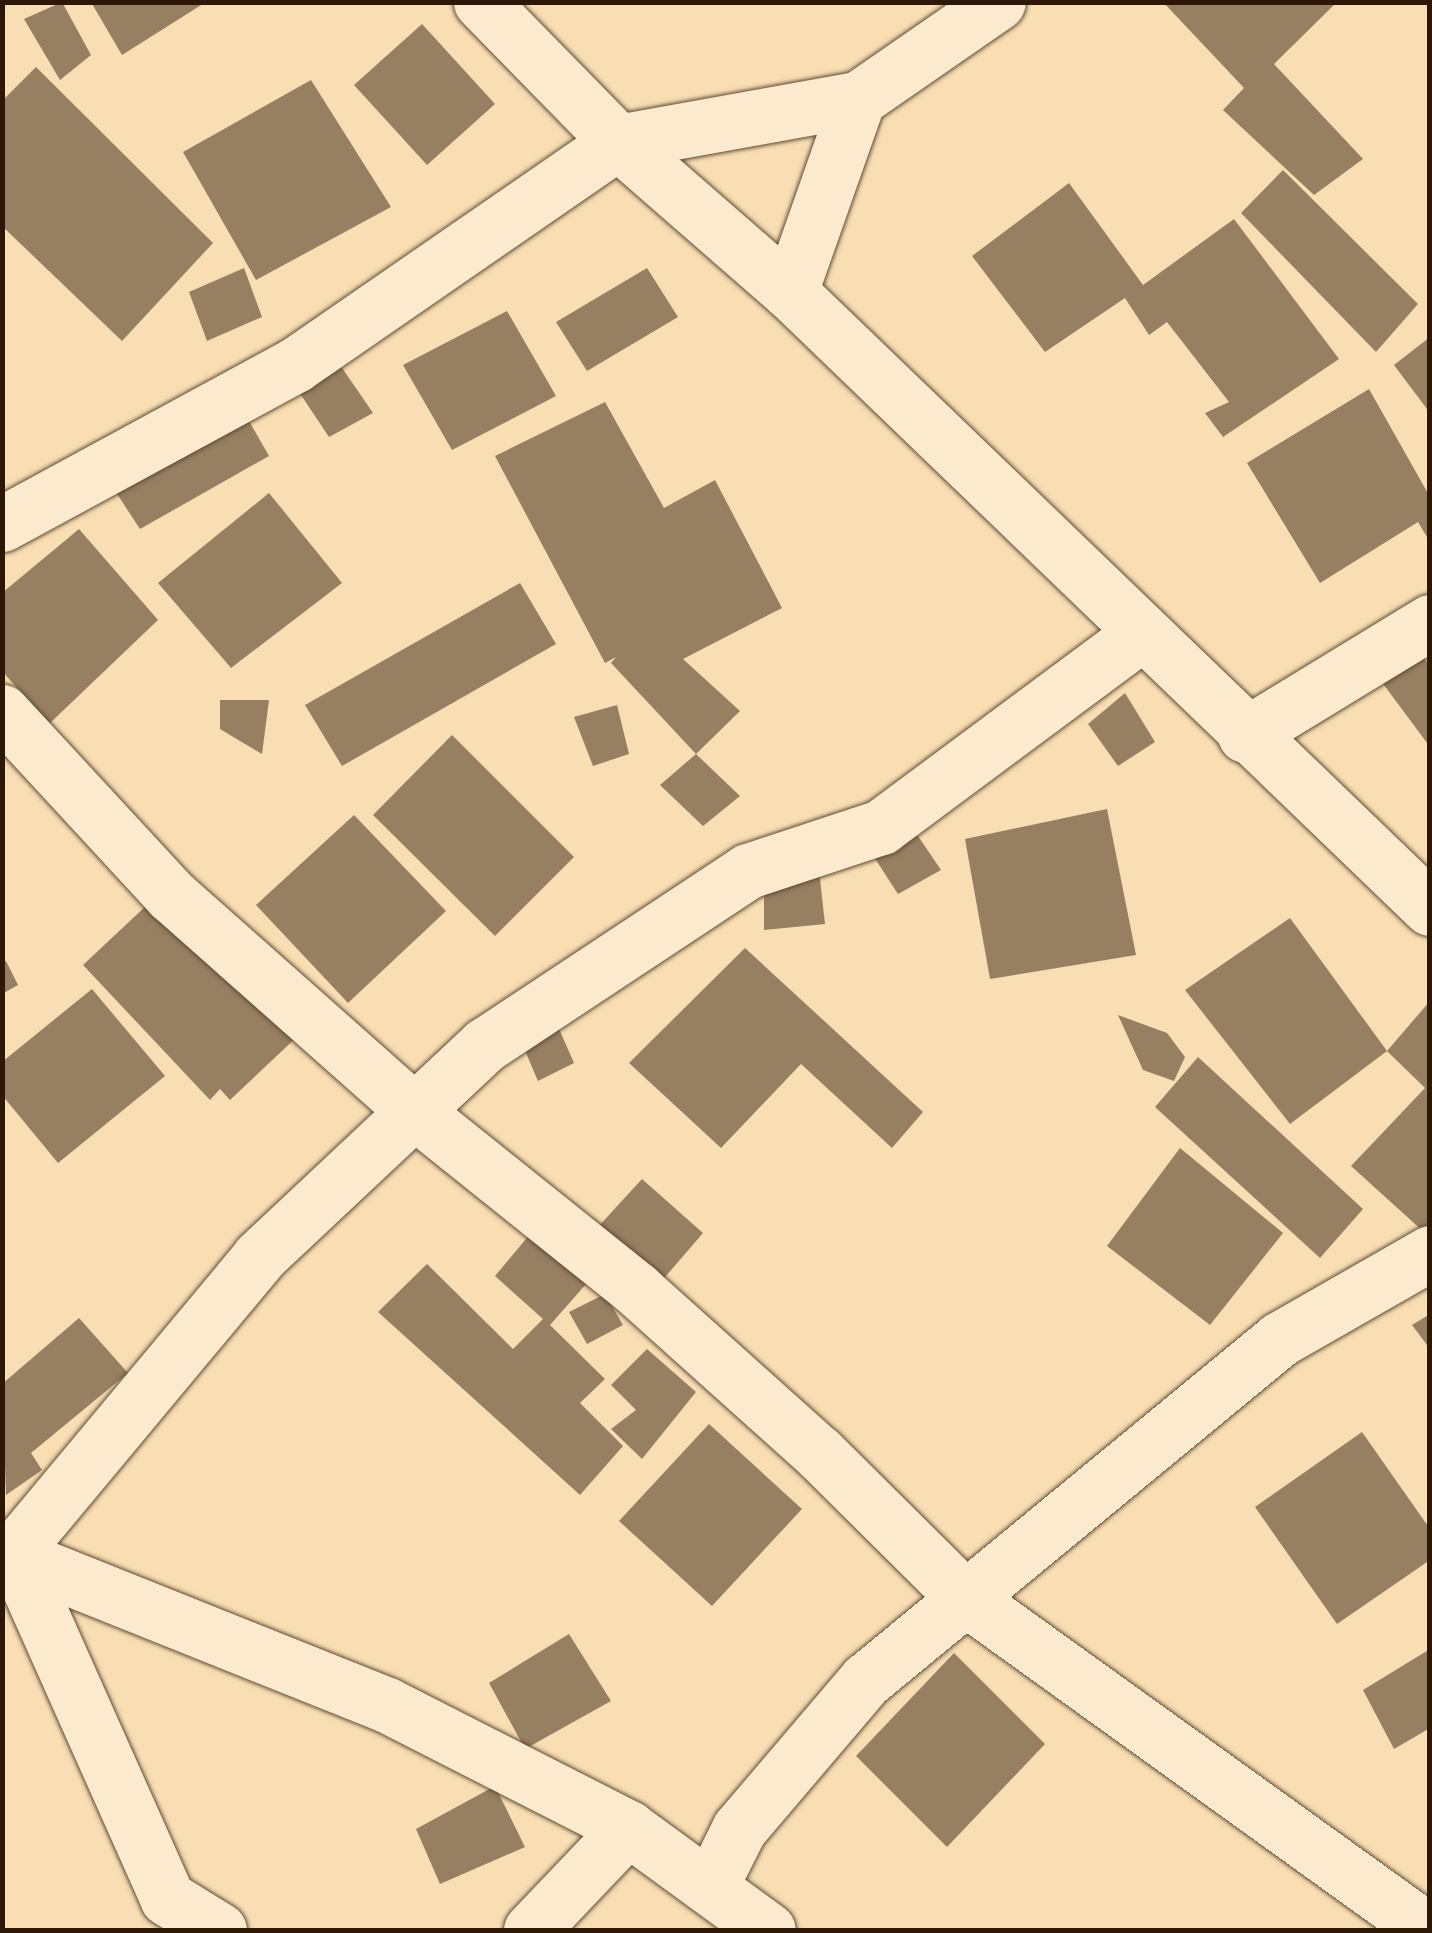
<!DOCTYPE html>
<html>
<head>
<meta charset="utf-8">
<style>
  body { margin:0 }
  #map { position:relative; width:1432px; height:1933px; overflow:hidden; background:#f9deb3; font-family:"Libre Caslon Text",serif }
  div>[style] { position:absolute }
  .building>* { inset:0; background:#977f61 }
  .roads { filter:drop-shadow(0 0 2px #604a33) drop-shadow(0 0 2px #604a33) }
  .minor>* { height:55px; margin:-27.5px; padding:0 27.5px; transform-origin:27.5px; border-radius:27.5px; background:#fbeace }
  span { translate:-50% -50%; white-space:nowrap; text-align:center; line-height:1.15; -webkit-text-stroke:8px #fbeace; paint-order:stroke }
  .frame { position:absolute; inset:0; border:5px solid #2d1808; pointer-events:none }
</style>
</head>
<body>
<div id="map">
  <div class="building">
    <i style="clip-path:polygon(62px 2px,91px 55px,60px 80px,24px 19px)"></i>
    <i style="clip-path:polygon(91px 2px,206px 2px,122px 55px)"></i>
    <i style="clip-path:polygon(1163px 2px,1337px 2px,1274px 64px,1363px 159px,1314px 195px,1223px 110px,1244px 88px)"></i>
    <i style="clip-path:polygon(422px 24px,495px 104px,427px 165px,354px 85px)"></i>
    <i style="clip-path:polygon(36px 67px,213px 243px,122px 341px,2px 226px,2px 101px)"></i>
    <i style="clip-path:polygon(311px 80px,391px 207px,256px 280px,183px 152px)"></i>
    <i style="clip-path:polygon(1283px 170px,1418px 304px,1376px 352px,1241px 213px)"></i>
    <i style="clip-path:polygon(1069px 183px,1143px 285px,1234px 219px,1339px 359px,1223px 437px,1205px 413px,1229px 402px,1167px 322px,1149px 335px,1125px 298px,1045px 352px,972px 256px)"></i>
    <i style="clip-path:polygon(244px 268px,262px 317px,207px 341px,189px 292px)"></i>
    <i style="clip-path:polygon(647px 268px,678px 317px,587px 371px,556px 322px)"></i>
    <i style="clip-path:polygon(507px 311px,556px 396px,452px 450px,403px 365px)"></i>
    <i style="clip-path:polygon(1430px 337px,1430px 413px,1394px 365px)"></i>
    <i style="clip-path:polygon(336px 359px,373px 413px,329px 437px,293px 383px)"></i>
    <i style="clip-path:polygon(1369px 389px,1430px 497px,1430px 542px,1418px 522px,1320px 583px,1247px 463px)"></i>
    <i style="clip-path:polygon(238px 402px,269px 456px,140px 529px,104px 474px)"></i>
    <i style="clip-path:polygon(605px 402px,664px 508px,715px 480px,782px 608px,683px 659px,740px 711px,696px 754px,611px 663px,616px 657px,605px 663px,495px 456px)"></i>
    <i style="clip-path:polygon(269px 493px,342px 583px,231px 668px,158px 583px)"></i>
    <i style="clip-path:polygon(79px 529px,158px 620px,49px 724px,2px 671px,2px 593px)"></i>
    <i style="clip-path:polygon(520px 583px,556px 644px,342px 766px,305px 705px)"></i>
    <i style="clip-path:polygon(1418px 650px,1430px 666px,1430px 747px,1381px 681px)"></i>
    <i style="clip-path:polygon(1125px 693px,1155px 742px,1118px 766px,1088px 724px)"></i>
    <i style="clip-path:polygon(220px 700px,269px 700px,262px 754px,220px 729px)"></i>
    <i style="clip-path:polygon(617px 705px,629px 754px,593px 766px,574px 717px)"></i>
    <i style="clip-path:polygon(452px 735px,574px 857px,495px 936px,373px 815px)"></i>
    <i style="clip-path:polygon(696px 754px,740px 796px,703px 826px,660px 785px)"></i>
    <i style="clip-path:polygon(1107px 809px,1136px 955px,990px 979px,965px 839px)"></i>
    <i style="clip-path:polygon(354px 815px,446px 911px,348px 1003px,256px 905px)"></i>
    <i style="clip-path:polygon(916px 833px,941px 870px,898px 894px,874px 857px)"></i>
    <i style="clip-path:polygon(819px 870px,825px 924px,764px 930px,764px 875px)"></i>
    <i style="clip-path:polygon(164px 889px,300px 1034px,230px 1100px,220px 1089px,210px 1100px,83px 965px)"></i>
    <i style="clip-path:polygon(1290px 918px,1387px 1051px,1290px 1124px,1185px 990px)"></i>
    <i style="clip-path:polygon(745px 948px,923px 1112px,892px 1148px,801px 1064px,721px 1148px,629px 1063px)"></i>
    <i style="clip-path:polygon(6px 961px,18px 985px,2px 994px,2px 962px)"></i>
    <i style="clip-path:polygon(92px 989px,165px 1076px,58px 1163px,2px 1095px,2px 1062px)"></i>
    <i style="clip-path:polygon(1430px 1001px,1430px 1228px,1425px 1233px,1351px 1166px,1425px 1088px,1387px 1051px)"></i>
    <i style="clip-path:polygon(1118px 1015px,1167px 1033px,1185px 1057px,1174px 1081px,1143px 1070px)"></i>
    <i style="clip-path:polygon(556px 1022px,574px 1063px,538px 1081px,520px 1039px)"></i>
    <i style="clip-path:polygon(1198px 1057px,1363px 1209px,1320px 1258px,1155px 1107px)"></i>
    <i style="clip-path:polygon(1180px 1148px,1283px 1233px,1210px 1325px,1107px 1246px)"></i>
    <i style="clip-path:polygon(642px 1179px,703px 1233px,660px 1283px,598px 1227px)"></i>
    <i style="clip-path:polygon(531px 1233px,587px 1283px,550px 1325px,605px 1379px,580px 1403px,623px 1446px,580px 1495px,378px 1312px,427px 1264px,513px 1349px,543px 1319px,495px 1276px)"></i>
    <i style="clip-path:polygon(605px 1294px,623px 1325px,587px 1344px,569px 1312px)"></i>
    <i style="clip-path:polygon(1430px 1314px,1430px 1349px,1412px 1325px)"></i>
    <i style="clip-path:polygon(79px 1318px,128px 1373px,31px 1453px,42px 1470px,6px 1495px,2px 1384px)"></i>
    <i style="clip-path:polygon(647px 1349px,696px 1392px,642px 1459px,611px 1429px,636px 1410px,611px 1385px)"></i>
    <i style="clip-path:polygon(709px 1424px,802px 1509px,712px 1606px,619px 1521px)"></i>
    <i style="clip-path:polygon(1362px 1432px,1430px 1529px,1430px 1560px,1337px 1624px,1255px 1507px)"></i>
    <i style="clip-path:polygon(569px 1634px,611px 1701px,525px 1749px,489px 1683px)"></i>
    <i style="clip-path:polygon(1430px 1649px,1430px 1728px,1394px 1749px,1363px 1690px)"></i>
    <i style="clip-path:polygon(954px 1653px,1045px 1744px,947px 1847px,856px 1756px)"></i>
    <i style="clip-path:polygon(495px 1786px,525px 1847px,440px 1884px,416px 1829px)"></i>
  </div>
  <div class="roads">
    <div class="minor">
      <i style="left:481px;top:2px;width:196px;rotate:45.6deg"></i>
      <i style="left:618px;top:142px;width:228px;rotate:41.1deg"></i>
      <i style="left:790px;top:292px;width:888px;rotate:43.91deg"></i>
      <i style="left:790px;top:292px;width:205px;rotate:-70.6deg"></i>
      <i style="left:858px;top:99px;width:170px;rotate:-34.7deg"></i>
      <i style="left:2px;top:524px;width:333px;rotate:-28.5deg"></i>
      <i style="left:295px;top:365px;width:393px;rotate:-34.6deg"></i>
      <i style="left:618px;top:142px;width:244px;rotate:-10.2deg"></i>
      <i style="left:2px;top:712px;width:249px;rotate:47.3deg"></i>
      <i style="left:171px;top:895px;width:325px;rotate:41.6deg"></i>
      <i style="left:414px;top:1111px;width:285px;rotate:38.7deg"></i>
      <i style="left:636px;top:1289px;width:246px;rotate:41.9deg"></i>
      <i style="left:819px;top:1453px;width:204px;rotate:44.8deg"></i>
      <i style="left:964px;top:1597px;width:570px;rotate:35.72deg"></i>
      <i style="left:1245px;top:735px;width:217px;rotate:-31.4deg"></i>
      <i style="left:2px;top:1551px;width:415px;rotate:21.8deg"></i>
      <i style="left:387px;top:1705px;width:271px;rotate:27deg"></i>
      <i style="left:628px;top:1828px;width:173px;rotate:36.1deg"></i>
      <i style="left:15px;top:1556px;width:374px;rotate:66deg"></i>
      <i style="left:167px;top:1898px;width:61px;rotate:31.6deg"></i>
      <i style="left:2px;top:1566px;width:402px;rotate:-50.2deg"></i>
      <i style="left:259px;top:1257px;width:310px;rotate:-43.2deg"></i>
      <i style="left:485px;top:1045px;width:315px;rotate:-33.5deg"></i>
      <i style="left:748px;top:871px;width:140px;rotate:-18.3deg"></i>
      <i style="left:881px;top:827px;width:324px;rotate:-36.6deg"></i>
      <i style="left:710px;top:1887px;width:65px;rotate:-63.4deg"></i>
      <i style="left:739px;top:1829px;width:196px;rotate:-49.6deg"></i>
      <i style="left:866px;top:1680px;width:536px;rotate:-39.48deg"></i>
      <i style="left:1280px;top:1339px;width:173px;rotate:-29.8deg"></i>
      <i style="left:531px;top:1930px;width:141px;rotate:-46.4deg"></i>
    </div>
  </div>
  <div class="frame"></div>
</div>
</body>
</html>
